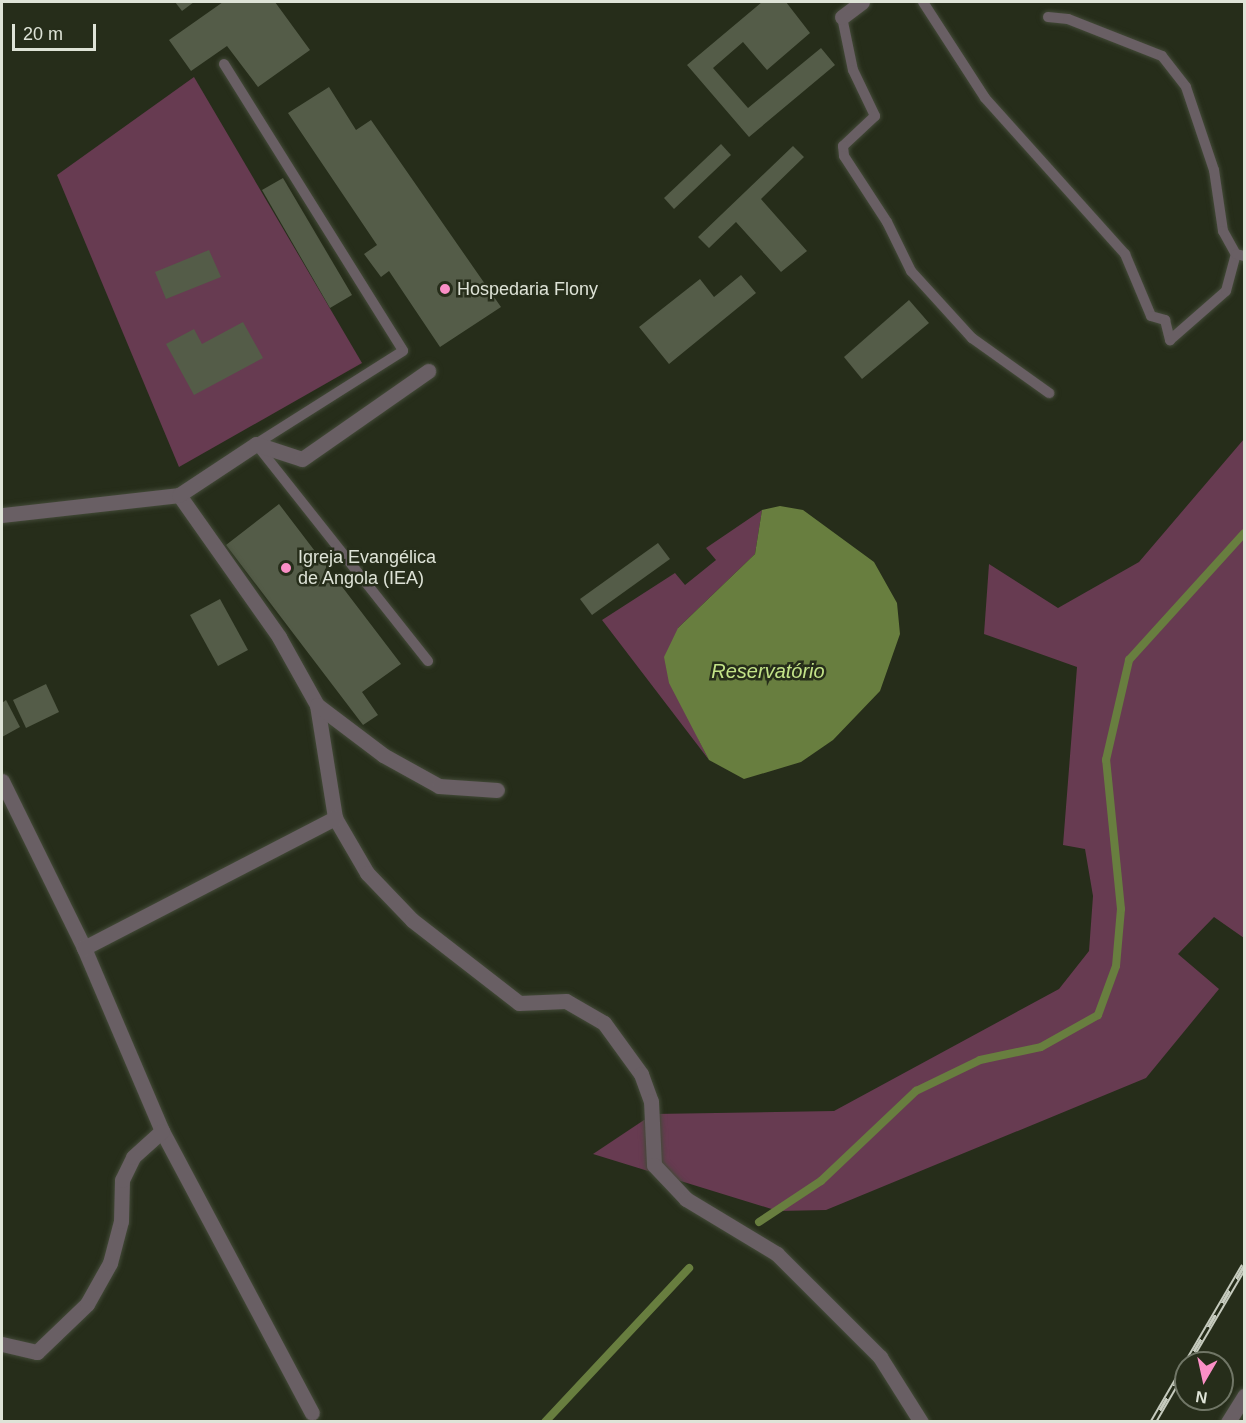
<!DOCTYPE html>
<html>
<head>
<meta charset="utf-8">
<style>
  body { margin:0 }
  #map { position:relative; width:1246px; height:1423px; overflow:hidden; background:#262d1a; font-family:Helvetica,sans-serif }
  div>[style] { position:absolute }
  .green>* { inset:0; background:#673b51 }
  .water>* { inset:0; background:#687e3f }
  .stream>* { height:8px; margin:-4px; padding:0 4px; transform-origin:4px; border-radius:4px; background:#687e3f }
  .building>* { inset:0; background:#545c48 }
  .roads { filter:drop-shadow(0 0 2px #434a38) drop-shadow(0 0 2px #434a38) }
  .service>* { height:10px; margin:-5px; padding:0 5px; transform-origin:5px; border-radius:5px; background:#695f64 }
  .minor>* { height:15px; margin:-7.5px; padding:0 7.5px; transform-origin:7.5px; border-radius:7.5px; background:#695f64 }
  .rail>* { height:7px; margin-top:-3.5px; transform-origin:0; background:repeating-linear-gradient(90deg,#262d1a 0 14px,#c6cbbe 0 28px); box-sizing:border-box; border-block:2px solid #c6cbbe }
  .dots>* { width:16px; height:16px; translate:-50% -50%; box-sizing:border-box; border:3px solid #262d1a; border-radius:50% }
  span { translate:-50% -50%; white-space:nowrap; text-align:center; line-height:1.15; -webkit-text-stroke:5px #262d1a; paint-order:stroke }
  .poi-label { font-size:18px; color:#dee3d7 }
  .left { translate:0 -50%; text-align:left }
  .water-label { font-size:20px; color:#c3e388; font-style:italic }
  .frame { position:absolute; inset:0; border:3px solid #dee3d7; pointer-events:none }
  .north { position:absolute; left:1174px; top:1351px; width:60px; height:60px; box-sizing:border-box; background:#262d1a; border:2px solid #707666; border-radius:50%; rotate:189deg; font-size:16px; font-weight:700; line-height:24px; text-align:center; color:#dee3d7 }
  .north::after { content:''; display:block; margin:auto; width:21px; height:27px; background:#fa8fc6; clip-path:polygon(50% 0,100% 100%,50% 72%,0 100%) }
  .scale { position:absolute; left:12px; top:24px; width:84px; height:27px; box-sizing:border-box; border:3px solid #dee3d7; border-top:0; padding-left:8px; font-size:18px; line-height:21px; white-space:nowrap; color:#dee3d7; -webkit-text-stroke:4px #262d1a; paint-order:stroke }
</style>
</head>
<body>
<div id="map">
  <div class="green">
    <i style="clip-path:polygon(194px 77px,362px 363px,179px 467px,57px 175px)"></i>
    <i style="clip-path:polygon(1244px 439px,1244px 938px,1214px 917px,1178px 954px,1219px 989px,1146px 1078px,826px 1210px,778px 1211px,593px 1154px,653px 1114px,834px 1111px,1059px 989px,1089px 951px,1093px 896px,1085px 849px,1063px 845px,1077px 667px,984px 634px,989px 564px,1058px 608px,1139px 562px)"></i>
    <i style="clip-path:polygon(762px 510px,755px 554px,678px 628px,698px 738px,709px 760px,602px 620px,675px 573px,685px 585px,716px 560px,706px 548px)"></i>
  </div>
  <div class="water">
    <i style="clip-path:polygon(780px 506px,803px 510px,874px 562px,897px 603px,900px 634px,880px 691px,833px 740px,801px 762px,744px 779px,709px 760px,669px 683px,664px 657px,678px 628px,755px 554px,762px 510px)"></i>
  </div>
  <div class="stream">
    <i style="left:759px;top:1222px;width:74px;rotate:-33.5deg"></i>
    <i style="left:821px;top:1181px;width:131px;rotate:-43.5deg"></i>
    <i style="left:916px;top:1091px;width:71px;rotate:-25.8deg"></i>
    <i style="left:980px;top:1060px;width:62px;rotate:-12deg"></i>
    <i style="left:1041px;top:1047px;width:65px;rotate:-29.3deg"></i>
    <i style="left:1098px;top:1015px;width:52px;rotate:-69.8deg"></i>
    <i style="left:1116px;top:966px;width:57px;rotate:-85deg"></i>
    <i style="left:1121px;top:909px;width:150px;rotate:-95.7deg"></i>
    <i style="left:1106px;top:760px;width:103px;rotate:-77deg"></i>
    <i style="left:1129px;top:660px;width:171px;rotate:-47.8deg"></i>
    <i style="left:545px;top:1422px;width:211px;rotate:-46.9deg"></i>
  </div>
  <div class="building">
    <i style="clip-path:polygon(175px 2px,194px 2px,182px 11px)"></i>
    <i style="clip-path:polygon(223px 2px,275px 2px,310px 50px,258px 87px,227px 46px,191px 71px,169px 40px)"></i>
    <i style="clip-path:polygon(762px 2px,786px 2px,810px 33px,767px 70px,743px 42px,713px 68px,748px 108px,821px 48px,835px 65px,749px 137px,687px 65px)"></i>
    <i style="clip-path:polygon(329px 87px,356px 130px,371px 120px,501px 307px,440px 347px,389px 271px,381px 277px,364px 254px,377px 245px,288px 113px)"></i>
    <i style="clip-path:polygon(721px 144px,731px 155px,674px 209px,664px 198px)"></i>
    <i style="clip-path:polygon(793px 146px,804px 157px,761px 199px,807px 251px,781px 272px,736px 222px,709px 248px,698px 237px)"></i>
    <i style="clip-path:polygon(283px 178px,352px 295px,330px 308px,262px 190px)"></i>
    <i style="clip-path:polygon(209px 250px,221px 277px,166px 299px,155px 272px)"></i>
    <i style="clip-path:polygon(741px 275px,756px 293px,669px 364px,639px 327px,700px 279px,714px 297px)"></i>
    <i style="clip-path:polygon(909px 300px,929px 323px,862px 379px,844px 357px)"></i>
    <i style="clip-path:polygon(243px 322px,263px 358px,194px 395px,166px 344px,194px 329px,202px 344px)"></i>
    <i style="clip-path:polygon(279px 504px,401px 664px,362px 692px,378px 715px,363px 725px,226px 545px)"></i>
    <i style="clip-path:polygon(658px 543px,670px 559px,592px 615px,580px 599px)"></i>
    <i style="clip-path:polygon(220px 599px,248px 650px,218px 666px,190px 615px)"></i>
    <i style="clip-path:polygon(46px 684px,59px 712px,26px 728px,13px 700px)"></i>
    <i style="clip-path:polygon(6px 700px,20px 727px,2px 737px,2px 703px)"></i>
  </div>
  <div class="roads">
    <div class="service">
      <i style="left:923px;top:2px;width:114px;rotate:57.1deg"></i>
      <i style="left:985px;top:98px;width:210px;rotate:48.1deg"></i>
      <i style="left:1125px;top:254px;width:67px;rotate:67.2deg"></i>
      <i style="left:1151px;top:316px;width:15px;rotate:16deg"></i>
      <i style="left:1165px;top:320px;width:21px;rotate:76deg"></i>
      <i style="left:1170px;top:340px;width:74px;rotate:-41.2deg"></i>
      <i style="left:1226px;top:291px;width:38px;rotate:-75deg"></i>
      <i style="left:842px;top:17px;width:54px;rotate:78.3deg"></i>
      <i style="left:853px;top:70px;width:51px;rotate:64.4deg"></i>
      <i style="left:875px;top:116px;width:44px;rotate:136.8deg"></i>
      <i style="left:843px;top:146px;width:10px;rotate:84deg"></i>
      <i style="left:844px;top:156px;width:79px;rotate:56.9deg"></i>
      <i style="left:887px;top:222px;width:55px;rotate:63.9deg"></i>
      <i style="left:911px;top:271px;width:91px;rotate:47.7deg"></i>
      <i style="left:972px;top:338px;width:95px;rotate:35.5deg"></i>
      <i style="left:1048px;top:17px;width:20px;rotate:6deg"></i>
      <i style="left:1068px;top:19px;width:101px;rotate:21.5deg"></i>
      <i style="left:1162px;top:56px;width:39px;rotate:52deg"></i>
      <i style="left:1186px;top:87px;width:88px;rotate:71.4deg"></i>
      <i style="left:1214px;top:170px;width:62px;rotate:81.6deg"></i>
      <i style="left:1223px;top:231px;width:26px;rotate:61deg"></i>
      <i style="left:1236px;top:254px;width:8px;rotate:14deg"></i>
      <i style="left:224px;top:64px;width:338px;rotate:58deg"></i>
      <i style="left:403px;top:351px;width:174px;rotate:147.7deg"></i>
      <i style="left:256px;top:444px;width:277px;rotate:51.6deg"></i>
    </div>
    <div class="minor">
      <i style="left:842px;top:17px;width:25px;rotate:-37deg"></i>
      <i style="left:179px;top:495px;width:174px;rotate:54.8deg"></i>
      <i style="left:279px;top:637px;width:78px;rotate:60.8deg"></i>
      <i style="left:317px;top:705px;width:114px;rotate:80.9deg"></i>
      <i style="left:335px;top:818px;width:64px;rotate:59.8deg"></i>
      <i style="left:367px;top:873px;width:65px;rotate:46.2deg"></i>
      <i style="left:412px;top:920px;width:135px;rotate:37.8deg"></i>
      <i style="left:519px;top:1003px;width:47px;rotate:-2.4deg"></i>
      <i style="left:566px;top:1001px;width:44px;rotate:30.1deg"></i>
      <i style="left:604px;top:1023px;width:63px;rotate:54deg"></i>
      <i style="left:641px;top:1074px;width:29px;rotate:70deg"></i>
      <i style="left:651px;top:1101px;width:64px;rotate:87.3deg"></i>
      <i style="left:654px;top:1165px;width:47px;rotate:46.7deg"></i>
      <i style="left:686px;top:1199px;width:106px;rotate:31.1deg"></i>
      <i style="left:777px;top:1254px;width:146px;rotate:45deg"></i>
      <i style="left:880px;top:1357px;width:77px;rotate:57.8deg"></i>
      <i style="left:2px;top:515px;width:178px;rotate:-6.4deg"></i>
      <i style="left:179px;top:495px;width:92px;rotate:-33.5deg"></i>
      <i style="left:256px;top:444px;width:48px;rotate:18.1deg"></i>
      <i style="left:302px;top:459px;width:154px;rotate:-34.9deg"></i>
      <i style="left:317px;top:705px;width:83px;rotate:37.1deg"></i>
      <i style="left:383px;top:755px;width:64px;rotate:29deg"></i>
      <i style="left:439px;top:786px;width:58px;rotate:3.9deg"></i>
      <i style="left:2px;top:781px;width:186px;rotate:63.8deg"></i>
      <i style="left:84px;top:948px;width:199px;rotate:66.9deg"></i>
      <i style="left:162px;top:1131px;width:319px;rotate:62deg"></i>
      <i style="left:84px;top:948px;width:283px;rotate:-27.4deg"></i>
      <i style="left:2px;top:1344px;width:36px;rotate:13deg"></i>
      <i style="left:37px;top:1352px;width:69px;rotate:-43.8deg"></i>
      <i style="left:87px;top:1304px;width:47px;rotate:-60.7deg"></i>
      <i style="left:110px;top:1263px;width:43px;rotate:-75.3deg"></i>
      <i style="left:121px;top:1221px;width:41px;rotate:-88.6deg"></i>
      <i style="left:122px;top:1180px;width:25px;rotate:-64deg"></i>
      <i style="left:133px;top:1157px;width:39px;rotate:-42deg"></i>
      <i style="left:1228px;top:1422px;width:31px;rotate:-58deg"></i>
    </div>
  </div>
  <div class="rail">
    <i style="left:1187px;top:1363px;width:113px;rotate:-59.6deg"></i>
    <i style="left:1153px;top:1422px;width:66px;rotate:-59.9deg"></i>
  </div>
  <div class="dots">
    <i style="left:445px;top:289px;background:#fa8fc6"></i>
    <i style="left:286px;top:568px;background:#fa8fc6"></i>
  </div>
  <div class="poi-label">
    <span class="left" style="left:457px;top:289px">Hospedaria Flony</span>
    <span class="left" style="left:298px;top:568px">Igreja Evangélica<br>de Angola (IEA)</span>
  </div>
  <div class="water-label">
    <span style="left:768px;top:671px">Reservatório</span>
  </div>
  <div class="frame"></div>
  <div class="north">N</div>
  <div class="scale">20 m</div>
</div>
</body>
</html>
